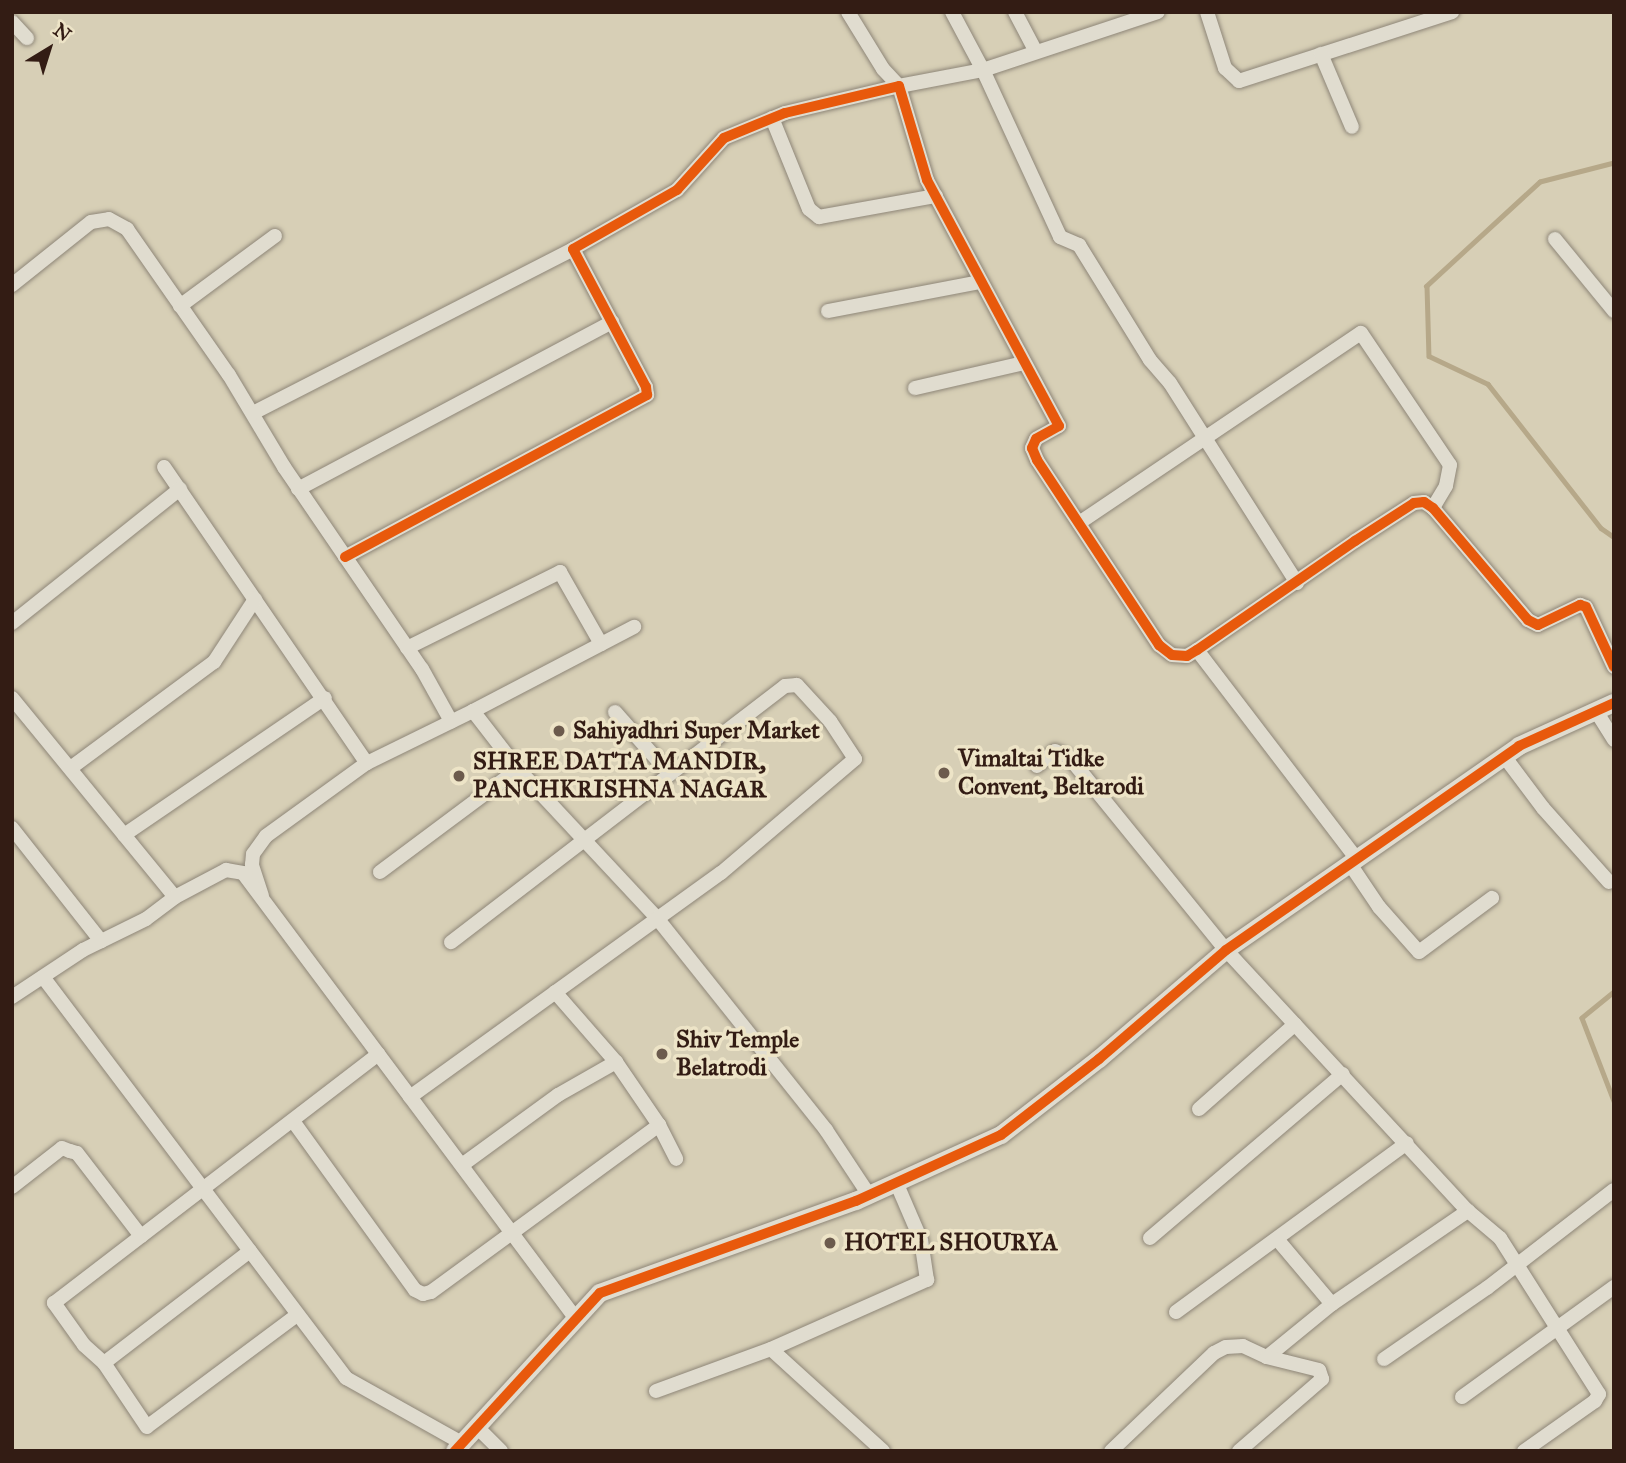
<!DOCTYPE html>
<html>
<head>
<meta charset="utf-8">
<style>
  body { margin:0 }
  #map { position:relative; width:1626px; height:1463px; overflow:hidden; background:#d7cfb6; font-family:"IM FELL Great Primer",serif }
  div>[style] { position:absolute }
  .stream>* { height:4.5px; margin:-2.25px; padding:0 2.25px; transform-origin:2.25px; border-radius:2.25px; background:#b6a889 }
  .roads { filter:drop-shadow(0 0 2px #8e8678) drop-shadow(0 0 2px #8e8678) }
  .minor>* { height:14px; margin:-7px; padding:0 7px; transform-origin:7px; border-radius:7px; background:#e0dccf }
  .tertiary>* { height:18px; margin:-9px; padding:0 9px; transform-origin:9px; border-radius:9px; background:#e0dccf }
  .cycleway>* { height:10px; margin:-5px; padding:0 5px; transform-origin:5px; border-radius:5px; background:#e8590c }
  .dots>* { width:19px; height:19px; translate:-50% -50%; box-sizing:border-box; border:4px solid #ede4c7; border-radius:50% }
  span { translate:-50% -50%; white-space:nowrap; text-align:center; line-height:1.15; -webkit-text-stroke:7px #ede4c7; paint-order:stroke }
  .poi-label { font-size:24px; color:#331c14; font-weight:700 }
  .left { translate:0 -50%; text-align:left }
  .frame { position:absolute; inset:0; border:14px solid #331c14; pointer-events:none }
  .north { position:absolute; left:14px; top:14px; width:70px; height:70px; -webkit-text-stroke:5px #ede4c7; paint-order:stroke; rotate:38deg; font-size:19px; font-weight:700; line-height:28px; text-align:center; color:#331c14 }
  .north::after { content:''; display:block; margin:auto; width:24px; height:32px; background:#331c14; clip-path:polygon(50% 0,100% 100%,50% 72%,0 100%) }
</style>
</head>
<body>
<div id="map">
  <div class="stream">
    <i style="left:1614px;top:163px;width:76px;rotate:165.6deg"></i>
    <i style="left:1540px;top:182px;width:154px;rotate:137.4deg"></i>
    <i style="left:1427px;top:286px;width:70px;rotate:88.4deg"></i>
    <i style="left:1429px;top:356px;width:65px;rotate:25.4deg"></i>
    <i style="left:1488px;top:384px;width:183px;rotate:51.9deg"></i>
    <i style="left:1601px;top:528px;width:16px;rotate:35deg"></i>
    <i style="left:1614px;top:992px;width:41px;rotate:140.9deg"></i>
    <i style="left:1582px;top:1018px;width:89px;rotate:68.9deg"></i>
  </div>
  <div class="roads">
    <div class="minor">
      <i style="left:848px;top:12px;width:67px;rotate:58.4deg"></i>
      <i style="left:883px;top:69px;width:23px;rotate:47deg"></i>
      <i style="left:899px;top:86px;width:86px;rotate:-10.8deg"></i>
      <i style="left:983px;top:70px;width:184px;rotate:-18.3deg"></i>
      <i style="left:952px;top:12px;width:66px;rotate:61.9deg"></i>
      <i style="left:983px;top:70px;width:184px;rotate:65.2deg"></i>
      <i style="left:1060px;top:237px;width:21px;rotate:23deg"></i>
      <i style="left:1079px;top:245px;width:135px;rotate:58.3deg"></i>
      <i style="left:1150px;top:360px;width:30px;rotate:49deg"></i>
      <i style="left:1170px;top:383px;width:237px;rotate:57.6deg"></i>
      <i style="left:1015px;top:12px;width:45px;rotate:62.3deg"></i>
      <i style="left:1207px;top:12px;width:59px;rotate:72.2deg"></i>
      <i style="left:1225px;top:68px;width:19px;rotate:43deg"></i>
      <i style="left:1239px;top:81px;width:224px;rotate:-17.9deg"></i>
      <i style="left:12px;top:22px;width:22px;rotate:47deg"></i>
      <i style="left:1321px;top:54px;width:79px;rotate:67deg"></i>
      <i style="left:772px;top:118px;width:98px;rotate:67.9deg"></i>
      <i style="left:809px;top:209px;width:13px;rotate:39deg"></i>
      <i style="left:819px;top:217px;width:119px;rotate:-10.2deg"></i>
      <i style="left:1555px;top:239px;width:93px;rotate:50.7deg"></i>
      <i style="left:12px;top:285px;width:101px;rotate:-38.6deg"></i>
      <i style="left:91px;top:222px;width:18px;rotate:-9deg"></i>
      <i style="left:109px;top:219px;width:21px;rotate:29deg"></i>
      <i style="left:127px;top:229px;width:178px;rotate:55.1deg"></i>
      <i style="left:229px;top:375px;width:107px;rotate:59.1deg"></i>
      <i style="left:284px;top:467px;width:245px;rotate:55.7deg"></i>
      <i style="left:422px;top:669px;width:60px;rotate:60.9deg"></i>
      <i style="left:180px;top:306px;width:118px;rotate:-36.4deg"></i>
      <i style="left:828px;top:311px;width:155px;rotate:-10.8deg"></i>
      <i style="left:915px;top:388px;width:112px;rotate:-12.9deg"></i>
      <i style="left:253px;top:413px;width:360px;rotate:-27.1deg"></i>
      <i style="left:164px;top:467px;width:359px;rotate:55.6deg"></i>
      <i style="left:298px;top:489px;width:356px;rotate:-28deg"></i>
      <i style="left:1079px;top:523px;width:340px;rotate:-34deg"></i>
      <i style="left:1361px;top:333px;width:159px;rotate:56deg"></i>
      <i style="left:1450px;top:465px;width:21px;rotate:101deg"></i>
      <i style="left:1446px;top:486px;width:26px;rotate:121deg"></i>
      <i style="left:345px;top:557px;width:343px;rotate:-28.2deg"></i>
      <i style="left:647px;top:395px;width:8px;rotate:-97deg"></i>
      <i style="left:646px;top:387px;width:156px;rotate:-117.9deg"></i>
      <i style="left:573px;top:249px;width:120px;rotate:-29.6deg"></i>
      <i style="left:677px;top:190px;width:70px;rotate:-47.9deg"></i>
      <i style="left:724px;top:138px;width:66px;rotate:-22.3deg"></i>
      <i style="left:785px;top:113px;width:117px;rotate:-13.3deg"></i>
      <i style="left:899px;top:86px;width:98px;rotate:73.4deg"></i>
      <i style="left:927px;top:180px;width:279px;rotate:61.8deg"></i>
      <i style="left:1059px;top:426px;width:26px;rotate:151deg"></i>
      <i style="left:1036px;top:439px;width:10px;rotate:114deg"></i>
      <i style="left:1032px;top:448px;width:13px;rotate:67deg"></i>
      <i style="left:1037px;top:460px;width:222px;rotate:56.6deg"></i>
      <i style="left:1159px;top:645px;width:16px;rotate:38deg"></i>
      <i style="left:1172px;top:655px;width:15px;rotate:4deg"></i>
      <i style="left:1187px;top:656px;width:12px;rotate:-31deg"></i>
      <i style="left:1197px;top:650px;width:192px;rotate:-34.6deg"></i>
      <i style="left:1355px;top:541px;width:70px;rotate:-32.8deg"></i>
      <i style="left:1414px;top:503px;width:10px;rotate:-6deg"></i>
      <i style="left:1424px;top:502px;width:11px;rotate:34deg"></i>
      <i style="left:1433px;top:508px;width:147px;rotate:49.7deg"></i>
      <i style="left:1528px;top:620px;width:11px;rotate:27deg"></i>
      <i style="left:1538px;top:625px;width:47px;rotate:-25.5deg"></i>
      <i style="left:1580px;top:605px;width:6px;rotate:18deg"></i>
      <i style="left:1586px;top:607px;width:66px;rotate:65deg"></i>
      <i style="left:12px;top:623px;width:215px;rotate:-38.6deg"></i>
      <i style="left:407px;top:648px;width:171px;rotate:-26.4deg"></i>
      <i style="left:560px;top:572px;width:83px;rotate:60.3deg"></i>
      <i style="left:1197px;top:650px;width:263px;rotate:52.6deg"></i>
      <i style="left:12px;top:698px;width:257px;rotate:50.7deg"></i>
      <i style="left:473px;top:711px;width:182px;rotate:-27.6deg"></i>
      <i style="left:1596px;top:711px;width:34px;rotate:58deg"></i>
      <i style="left:615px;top:712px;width:81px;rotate:48.5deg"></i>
      <i style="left:1504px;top:756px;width:65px;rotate:53.1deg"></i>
      <i style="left:1543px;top:808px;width:99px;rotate:48.3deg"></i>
      <i style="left:1037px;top:766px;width:23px;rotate:-40deg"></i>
      <i style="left:1055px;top:751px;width:15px;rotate:23deg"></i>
      <i style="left:1069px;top:757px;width:249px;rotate:50.9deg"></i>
      <i style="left:1226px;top:950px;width:356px;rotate:47.2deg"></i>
      <i style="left:1468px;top:1211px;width:42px;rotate:40.2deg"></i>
      <i style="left:1500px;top:1238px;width:185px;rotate:57.6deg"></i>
      <i style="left:1599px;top:1394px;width:8px;rotate:120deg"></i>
      <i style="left:1595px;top:1401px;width:87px;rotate:144.8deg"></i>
      <i style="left:72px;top:767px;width:177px;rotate:-36.5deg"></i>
      <i style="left:214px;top:662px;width:75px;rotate:-56.9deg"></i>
      <i style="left:12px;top:828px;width:144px;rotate:51.8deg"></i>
      <i style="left:124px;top:835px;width:243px;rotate:-34.3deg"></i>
      <i style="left:1350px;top:864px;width:52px;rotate:56deg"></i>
      <i style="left:1379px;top:907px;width:60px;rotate:48.4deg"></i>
      <i style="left:1419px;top:952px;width:91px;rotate:-36.5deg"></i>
      <i style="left:380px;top:872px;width:172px;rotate:-36.7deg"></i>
      <i style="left:262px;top:896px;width:33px;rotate:-108deg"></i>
      <i style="left:252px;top:865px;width:11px;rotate:-85deg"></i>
      <i style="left:253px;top:854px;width:22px;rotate:-54deg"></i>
      <i style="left:266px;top:836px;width:125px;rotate:-35.9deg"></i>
      <i style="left:367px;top:763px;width:118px;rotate:-26.1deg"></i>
      <i style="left:473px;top:711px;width:73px;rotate:52.2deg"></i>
      <i style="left:518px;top:769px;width:204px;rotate:47deg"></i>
      <i style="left:657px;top:918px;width:271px;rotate:51.4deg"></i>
      <i style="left:826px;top:1130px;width:78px;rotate:56.5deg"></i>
      <i style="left:43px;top:977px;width:503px;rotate:52.92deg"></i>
      <i style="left:346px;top:1378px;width:133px;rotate:29.3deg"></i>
      <i style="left:555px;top:992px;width:93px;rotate:48.9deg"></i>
      <i style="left:616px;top:1062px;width:76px;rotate:55.7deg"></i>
      <i style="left:12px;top:997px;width:85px;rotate:-33.5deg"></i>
      <i style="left:83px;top:950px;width:70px;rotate:-26.2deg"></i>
      <i style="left:146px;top:919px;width:36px;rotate:-37deg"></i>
      <i style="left:175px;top:897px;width:58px;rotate:-27.9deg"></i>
      <i style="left:226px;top:870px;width:17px;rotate:10deg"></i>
      <i style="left:243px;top:873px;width:557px;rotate:53.25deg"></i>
      <i style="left:410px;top:1097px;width:383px;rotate:-35.8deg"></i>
      <i style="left:721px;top:873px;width:176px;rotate:-40.4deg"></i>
      <i style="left:855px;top:759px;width:45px;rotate:-123.3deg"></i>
      <i style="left:830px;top:721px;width:49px;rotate:-132.5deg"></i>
      <i style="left:797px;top:685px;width:12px;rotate:175deg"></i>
      <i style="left:785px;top:686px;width:421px;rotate:142.5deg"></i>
      <i style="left:1199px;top:1109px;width:128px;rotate:-41.5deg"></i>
      <i style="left:293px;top:1121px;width:208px;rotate:54.2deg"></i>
      <i style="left:415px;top:1290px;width:9px;rotate:27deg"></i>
      <i style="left:423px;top:1294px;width:8px;rotate:-14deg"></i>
      <i style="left:431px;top:1292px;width:283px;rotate:-36.2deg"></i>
      <i style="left:659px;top:1125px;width:38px;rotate:63deg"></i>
      <i style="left:462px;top:1165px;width:119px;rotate:-36.1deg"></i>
      <i style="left:558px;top:1095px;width:67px;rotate:-29.6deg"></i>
      <i style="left:12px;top:1187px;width:63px;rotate:-38deg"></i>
      <i style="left:62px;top:1148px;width:9px;rotate:21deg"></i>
      <i style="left:70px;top:1151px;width:7px;rotate:16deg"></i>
      <i style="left:77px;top:1153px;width:105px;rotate:52.4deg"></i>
      <i style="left:1150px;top:1238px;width:253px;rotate:-40.4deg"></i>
      <i style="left:1277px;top:1239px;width:85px;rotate:49.8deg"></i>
      <i style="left:1176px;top:1312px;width:286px;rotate:-36.2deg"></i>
      <i style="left:297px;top:1315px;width:187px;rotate:143.3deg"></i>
      <i style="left:147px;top:1427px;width:77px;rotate:-123.9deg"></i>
      <i style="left:104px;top:1363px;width:27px;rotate:-138deg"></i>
      <i style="left:84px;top:1345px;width:52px;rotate:-125.5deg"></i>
      <i style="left:54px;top:1303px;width:409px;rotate:-37.5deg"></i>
      <i style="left:1384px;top:1359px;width:125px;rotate:-34.6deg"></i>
      <i style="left:1487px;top:1288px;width:160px;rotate:-37.7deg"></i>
      <i style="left:104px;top:1363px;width:184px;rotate:-37.5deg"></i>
      <i style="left:656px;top:1391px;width:122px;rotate:-20.1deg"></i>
      <i style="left:1462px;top:1397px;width:188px;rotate:-35.9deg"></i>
      <i style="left:477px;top:1427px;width:34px;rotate:45deg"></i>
      <i style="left:883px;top:1451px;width:151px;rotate:-137.7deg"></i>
      <i style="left:771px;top:1349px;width:171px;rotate:-23.9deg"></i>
      <i style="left:927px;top:1280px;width:40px;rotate:-98.5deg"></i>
      <i style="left:921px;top:1240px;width:63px;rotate:-113.3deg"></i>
      <i style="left:1111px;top:1451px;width:142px;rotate:-43.6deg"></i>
      <i style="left:1214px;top:1353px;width:13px;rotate:-27deg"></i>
      <i style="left:1226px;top:1347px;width:17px;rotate:-3deg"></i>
      <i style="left:1243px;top:1346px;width:26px;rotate:25deg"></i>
      <i style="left:1267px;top:1357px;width:84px;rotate:-39.2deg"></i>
      <i style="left:1332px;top:1304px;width:165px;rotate:-34.4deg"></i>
      <i style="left:1239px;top:1451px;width:110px;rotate:-40.9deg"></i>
      <i style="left:1322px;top:1379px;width:9px;rotate:-108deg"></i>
      <i style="left:1319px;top:1370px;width:54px;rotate:-166deg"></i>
    </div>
    <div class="tertiary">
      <i style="left:455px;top:1451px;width:214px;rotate:-47.5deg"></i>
      <i style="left:600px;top:1293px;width:272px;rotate:-19.8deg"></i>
      <i style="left:856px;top:1201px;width:159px;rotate:-24.5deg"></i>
      <i style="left:1001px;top:1135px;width:124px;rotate:-37.8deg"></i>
      <i style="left:1099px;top:1059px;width:167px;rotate:-40.6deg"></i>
      <i style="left:1226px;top:950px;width:357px;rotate:-34.8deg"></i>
      <i style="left:1519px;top:746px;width:104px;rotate:-24.4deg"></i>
    </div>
  </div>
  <div class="cycleway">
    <i style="left:345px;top:557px;width:343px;rotate:-28.2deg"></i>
    <i style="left:647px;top:395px;width:8px;rotate:-97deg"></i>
    <i style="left:646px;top:387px;width:156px;rotate:-117.9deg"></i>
    <i style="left:573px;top:249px;width:120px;rotate:-29.6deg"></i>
    <i style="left:677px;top:190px;width:70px;rotate:-47.9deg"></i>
    <i style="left:724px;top:138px;width:66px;rotate:-22.3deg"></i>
    <i style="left:785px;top:113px;width:117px;rotate:-13.3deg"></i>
    <i style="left:899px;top:86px;width:98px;rotate:73.4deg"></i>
    <i style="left:927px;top:180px;width:279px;rotate:61.8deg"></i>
    <i style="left:1059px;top:426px;width:26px;rotate:151deg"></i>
    <i style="left:1036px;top:439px;width:10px;rotate:114deg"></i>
    <i style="left:1032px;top:448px;width:13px;rotate:67deg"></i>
    <i style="left:1037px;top:460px;width:222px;rotate:56.6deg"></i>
    <i style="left:1159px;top:645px;width:16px;rotate:38deg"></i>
    <i style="left:1172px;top:655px;width:15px;rotate:4deg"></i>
    <i style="left:1187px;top:656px;width:12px;rotate:-31deg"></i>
    <i style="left:1197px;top:650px;width:192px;rotate:-34.6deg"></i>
    <i style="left:1355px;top:541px;width:70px;rotate:-32.8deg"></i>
    <i style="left:1414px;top:503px;width:10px;rotate:-6deg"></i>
    <i style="left:1424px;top:502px;width:11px;rotate:34deg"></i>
    <i style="left:1433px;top:508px;width:147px;rotate:49.7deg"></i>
    <i style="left:1528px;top:620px;width:11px;rotate:27deg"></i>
    <i style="left:1538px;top:625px;width:47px;rotate:-25.5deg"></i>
    <i style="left:1580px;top:605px;width:6px;rotate:18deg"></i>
    <i style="left:1586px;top:607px;width:66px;rotate:65deg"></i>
    <i style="left:455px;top:1451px;width:214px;rotate:-47.5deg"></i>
    <i style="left:600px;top:1293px;width:272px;rotate:-19.8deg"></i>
    <i style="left:856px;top:1201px;width:159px;rotate:-24.5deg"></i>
    <i style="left:1001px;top:1135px;width:124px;rotate:-37.8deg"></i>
    <i style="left:1099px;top:1059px;width:167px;rotate:-40.6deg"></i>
    <i style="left:1226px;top:950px;width:357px;rotate:-34.8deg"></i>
    <i style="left:1519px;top:746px;width:104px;rotate:-24.4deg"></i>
  </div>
  <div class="dots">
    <i style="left:559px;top:731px;background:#6c5b4d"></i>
    <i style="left:944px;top:773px;background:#6c5b4d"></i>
    <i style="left:459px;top:776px;background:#6c5b4d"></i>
    <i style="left:662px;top:1054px;background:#6c5b4d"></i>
    <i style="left:830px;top:1243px;background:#6c5b4d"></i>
  </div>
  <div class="poi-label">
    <span class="left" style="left:573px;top:731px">Sahiyadhri Super Market</span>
    <span class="left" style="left:958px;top:773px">Vimaltai Tidke<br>Convent, Beltarodi</span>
    <span class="left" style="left:473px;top:776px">SHREE DATTA MANDIR,<br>PANCHKRISHNA NAGAR</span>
    <span class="left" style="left:676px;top:1054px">Shiv Temple<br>Belatrodi</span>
    <span class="left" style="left:844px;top:1243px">HOTEL SHOURYA</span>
  </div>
  <div class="frame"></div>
  <div class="north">N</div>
</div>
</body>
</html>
